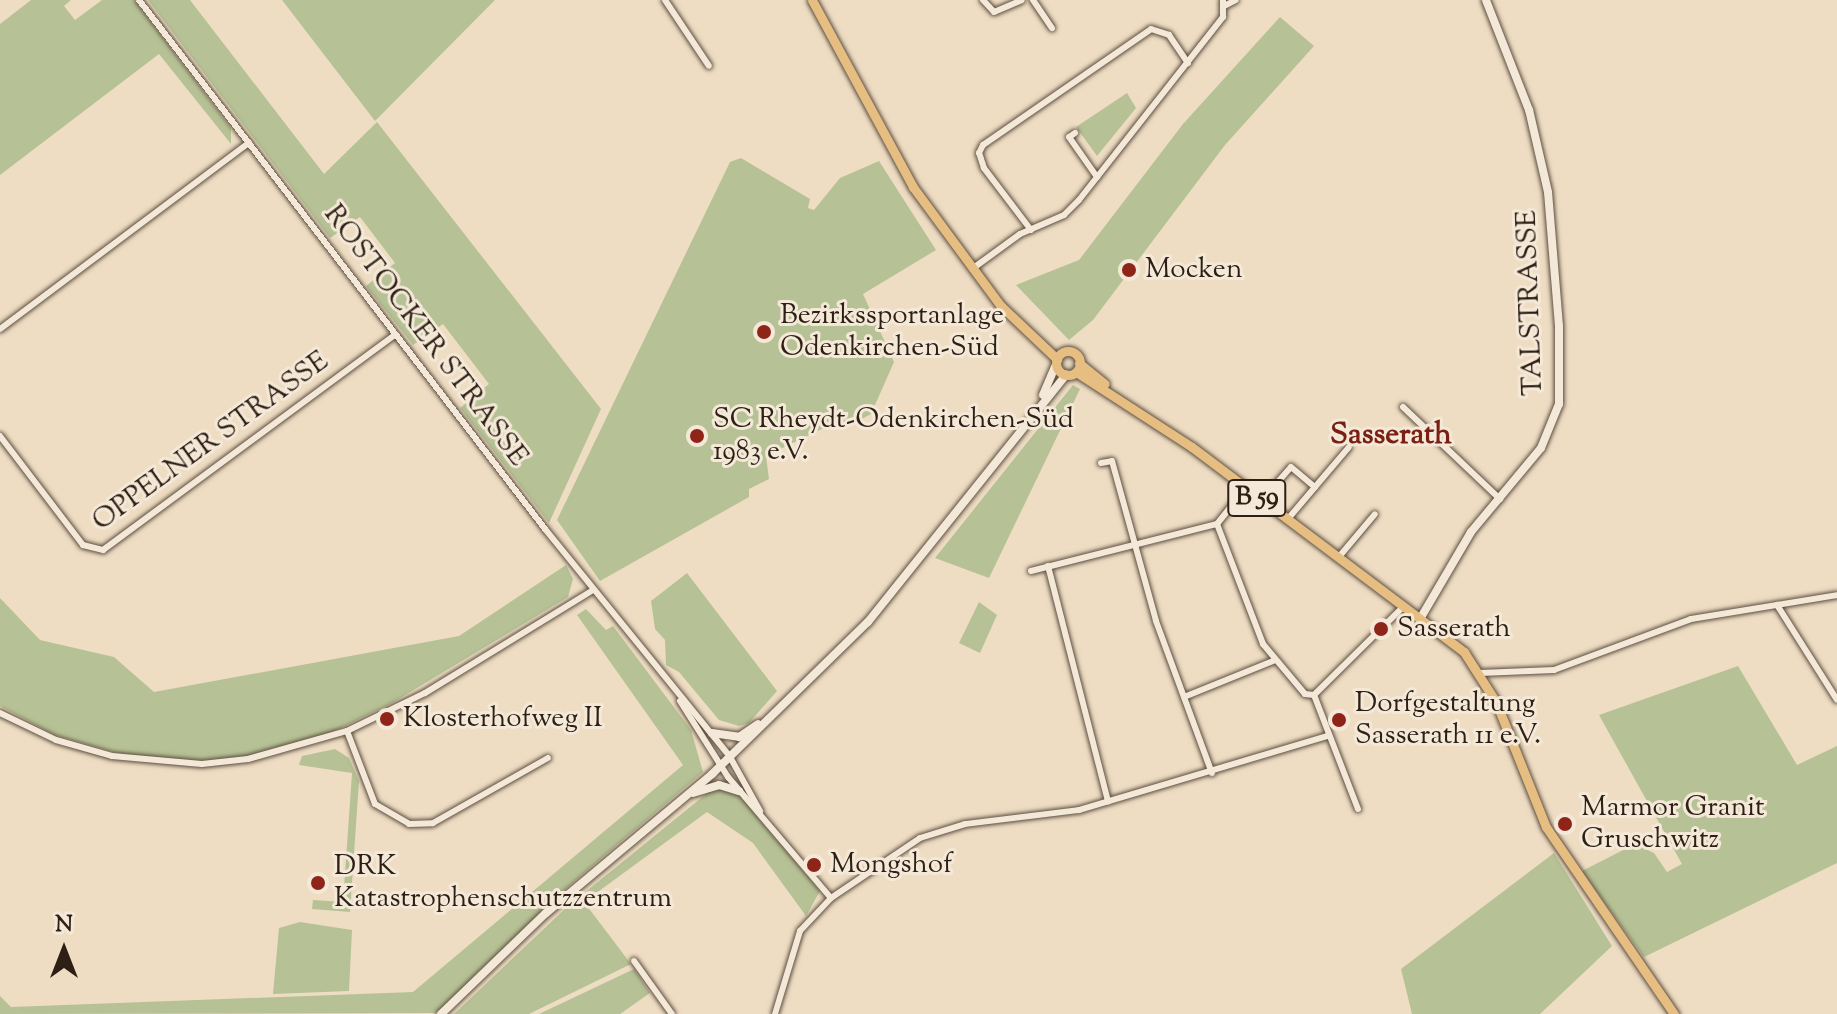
<!DOCTYPE html>
<html>
<head>
<meta charset="utf-8">
<style>
  body { margin:0 }
  #map { position:relative; width:1837px; height:1014px; overflow:hidden; background:#eeddc3; font-family:"Sorts Mill Goudy",serif }
  div>[style] { position:absolute }
  .green>* { inset:0; background:#b6c295 }
  .roads { filter:drop-shadow(0 0 2px #5d4e40) drop-shadow(0 0 2px #5d4e40) }
  .street>* { height:6px; margin:-3px; padding:0 3px; transform-origin:3px; border-radius:3px; background:#f4e9d8 }
  .secondary>* { height:8px; margin:-4px; padding:0 4px; transform-origin:4px; border-radius:4px; background:#f4e9d8 }
  .primary>* { height:9px; margin:-4.5px; padding:0 4.5px; transform-origin:4.5px; border-radius:4.5px; background:#e7be82 }
  .primary>.ring { margin:-4.5px; padding:0; box-sizing:content-box; background:none; border:9px solid #e7be82; border-radius:50% }
  .dots>* { width:22px; height:22px; translate:-50% -50%; box-sizing:border-box; border:4px solid #f4e9d8; border-radius:50% }
  span { translate:-50% -50%; white-space:nowrap; text-align:center; line-height:1.15; -webkit-text-stroke:6px #f4e9d8; paint-order:stroke }
  .shield-label span { padding:2px 6px; background:#f4e9d8; border:2px solid; border-radius:6px; -webkit-text-stroke-width:0 }
  .shield-label { font-size:26px; color:#2d1f14; font-weight:700 }
  .poi-label { font-size:28px; color:#2d1f14 }
  .left { translate:0 -50%; text-align:left }
  .street-label { font-size:28px; color:#2d1f14 }
  .neighbourhood-label { font-size:30px; color:#7a1f14; font-weight:700 }
  .north { position:absolute; left:24px; top:910px; width:80px; height:80px; -webkit-text-stroke:6px #f4e9d8; paint-order:stroke; rotate:0deg; font-size:22px; font-weight:700; line-height:32px; text-align:center; color:#2d1f14 }
  .north::after { content:''; display:block; margin:auto; width:28px; height:36px; background:#2d1f14; clip-path:polygon(50% 0,100% 100%,50% 72%,0 100%) }
</style>
</head>
<body>
<div id="map">
  <div class="green">
    <i style="clip-path:polygon(31px 0,71px 0,64px 6px,75px 20px,102px 0,134px 0,231px 128px,231px 144px,159px 54px,0 175px,0 24px)"></i>
    <i style="clip-path:polygon(148px 0,190px 0,324px 174px,377px 122px,601px 409px,549px 523px,460px 408px,489px 384px,443px 324px,413px 345px,366px 286px,395px 263px,360px 217px,330px 238px)"></i>
    <i style="clip-path:polygon(282px 0,495px 0,375px 121px)"></i>
    <i style="clip-path:polygon(1280px 17px,1314px 46px,1225px 145px,1093px 320px,1069px 340px,1016px 285px,1079px 260px,1183px 124px)"></i>
    <i style="clip-path:polygon(1127px 93px,1136px 108px,1097px 156px,1076px 127px)"></i>
    <i style="clip-path:polygon(741px 158px,810px 199px,808px 208px,814px 210px,840px 178px,879px 161px,936px 250px,863px 294px,894px 362px,871px 414px,843px 429px,838px 421px,766px 456px,769px 479px,749px 489px,749px 497px,600px 581px,557px 520px,730px 162px)"></i>
    <i style="clip-path:polygon(1073px 385px,1080px 389px,989px 578px,935px 558px)"></i>
    <i style="clip-path:polygon(566px 565px,573px 579px,568px 597px,392px 703px,297px 749px,213px 762px,125px 755px,55px 735px,0 706px,0 598px,40px 640px,114px 657px,154px 692px,459px 636px)"></i>
    <i style="clip-path:polygon(687px 573px,777px 691px,749px 723px,739px 726px,719px 720px,679px 672px,666px 665px,665px 640px,655px 629px,651px 601px)"></i>
    <i style="clip-path:polygon(979px 602px,997px 615px,980px 653px,959px 643px)"></i>
    <i style="clip-path:polygon(586px 609px,606px 630px,613px 626px,691px 730px,703px 772px,565px 889px,436px 1013px,0 1014px,0 996px,11px 1007px,413px 992px,683px 765px,577px 615px)"></i>
    <i style="clip-path:polygon(1738px 666px,1797px 765px,1837px 746px,1837px 863px,1644px 957px,1582px 871px,1635px 844px,1654px 853px,1667px 872px,1682px 864px,1599px 715px)"></i>
    <i style="clip-path:polygon(335px 749px,349px 758px,359px 781px,350px 912px,312px 909px,313px 900px,343px 902px,352px 773px,299px 765px,302px 756px)"></i>
    <i style="clip-path:polygon(724px 789px,738px 794px,820px 891px,806px 916px,753px 843px,707px 812px,584px 902px,631px 964px,529px 1014px,454px 1014px,567px 907px,711px 790px)"></i>
    <i style="clip-path:polygon(1554px 853px,1612px 946px,1540px 1014px,1412px 1014px,1401px 969px)"></i>
    <i style="clip-path:polygon(300px 922px,352px 930px,349px 991px,273px 994px,279px 928px)"></i>
    <i style="clip-path:polygon(634px 969px,650px 993px,620px 1014px,539px 1014px)"></i>
  </div>
  <div class="roads">
    <div class="street">
      <i style="left:139px;top:0;width:667px;rotate:52.49deg"></i>
      <i style="left:545px;top:529px;width:294px;rotate:50.9deg"></i>
      <i style="left:730px;top:757px;width:62px;rotate:60.9deg"></i>
      <i style="left:665px;top:0;width:79px;rotate:56.3deg"></i>
      <i style="left:983px;top:0;width:16px;rotate:47deg"></i>
      <i style="left:994px;top:12px;width:30px;rotate:-23deg"></i>
      <i style="left:1033px;top:0;width:34px;rotate:56deg"></i>
      <i style="left:1224px;top:6px;width:13px;rotate:-27deg"></i>
      <i style="left:1075px;top:133px;width:7px;rotate:146deg"></i>
      <i style="left:1069px;top:137px;width:49px;rotate:55deg"></i>
      <i style="left:1031px;top:230px;width:78px;rotate:-127.2deg"></i>
      <i style="left:984px;top:168px;width:16px;rotate:-108deg"></i>
      <i style="left:979px;top:153px;width:9px;rotate:-63deg"></i>
      <i style="left:983px;top:145px;width:204px;rotate:-34.6deg"></i>
      <i style="left:1151px;top:29px;width:19px;rotate:18deg"></i>
      <i style="left:1169px;top:35px;width:34px;rotate:56deg"></i>
      <i style="left:972px;top:269px;width:59px;rotate:-36.1deg"></i>
      <i style="left:1020px;top:234px;width:48px;rotate:-23.4deg"></i>
      <i style="left:1064px;top:215px;width:21px;rotate:-45deg"></i>
      <i style="left:1079px;top:200px;width:233px;rotate:-51.8deg"></i>
      <i style="left:1223px;top:17px;width:17px;rotate:-90deg"></i>
      <i style="left:0;top:329px;width:311px;rotate:-36.8deg"></i>
      <i style="left:1403px;top:407px;width:134px;rotate:43.5deg"></i>
      <i style="left:0;top:436px;width:137px;rotate:52.7deg"></i>
      <i style="left:83px;top:545px;width:21px;rotate:14deg"></i>
      <i style="left:103px;top:550px;width:363px;rotate:-36.4deg"></i>
      <i style="left:1101px;top:463px;width:11px;rotate:-10deg"></i>
      <i style="left:1112px;top:461px;width:166px;rotate:74.6deg"></i>
      <i style="left:1156px;top:621px;width:162px;rotate:69.8deg"></i>
      <i style="left:1261px;top:501px;width:45px;rotate:-48.6deg"></i>
      <i style="left:1291px;top:467px;width:31px;rotate:40deg"></i>
      <i style="left:1315px;top:487px;width:52px;rotate:-49.6deg"></i>
      <i style="left:1287px;top:520px;width:43px;rotate:-49.7deg"></i>
      <i style="left:1217px;top:524px;width:129px;rotate:69deg"></i>
      <i style="left:1263px;top:644px;width:65px;rotate:50deg"></i>
      <i style="left:1305px;top:694px;width:9px;rotate:6deg"></i>
      <i style="left:1338px;top:558px;width:57px;rotate:-49.9deg"></i>
      <i style="left:1048px;top:566px;width:243px;rotate:75.7deg"></i>
      <i style="left:1031px;top:571px;width:192px;rotate:-14.2deg"></i>
      <i style="left:1217px;top:524px;width:45px;rotate:-51.3deg"></i>
      <i style="left:1777px;top:605px;width:112px;rotate:57.7deg"></i>
      <i style="left:1480px;top:673px;width:74px;rotate:-2.3deg"></i>
      <i style="left:1554px;top:670px;width:146px;rotate:-20.4deg"></i>
      <i style="left:1691px;top:619px;width:148px;rotate:-9.3deg"></i>
      <i style="left:1184px;top:697px;width:96px;rotate:-22deg"></i>
      <i style="left:680px;top:701px;width:90px;rotate:57.7deg"></i>
      <i style="left:728px;top:777px;width:159px;rotate:49.6deg"></i>
      <i style="left:0;top:713px;width:62px;rotate:25.7deg"></i>
      <i style="left:56px;top:740px;width:58px;rotate:15.9deg"></i>
      <i style="left:112px;top:756px;width:90px;rotate:5.1deg"></i>
      <i style="left:202px;top:764px;width:46px;rotate:-6.2deg"></i>
      <i style="left:248px;top:759px;width:103px;rotate:-15.8deg"></i>
      <i style="left:347px;top:731px;width:87px;rotate:-26deg"></i>
      <i style="left:425px;top:693px;width:197px;rotate:-31.5deg"></i>
      <i style="left:347px;top:731px;width:78px;rotate:69deg"></i>
      <i style="left:375px;top:804px;width:39px;rotate:30deg"></i>
      <i style="left:409px;top:824px;width:24px;rotate:-2deg"></i>
      <i style="left:433px;top:823px;width:132px;rotate:-29.5deg"></i>
      <i style="left:1358px;top:809px;width:122px;rotate:-111.1deg"></i>
      <i style="left:1314px;top:695px;width:125px;rotate:-44.7deg"></i>
      <i style="left:634px;top:961px;width:65px;rotate:54.4deg"></i>
      <i style="left:775px;top:1014px;width:87px;rotate:-73.2deg"></i>
      <i style="left:800px;top:931px;width:45px;rotate:-46.8deg"></i>
      <i style="left:831px;top:898px;width:107px;rotate:-34deg"></i>
      <i style="left:920px;top:838px;width:47px;rotate:-17.3deg"></i>
      <i style="left:965px;top:824px;width:115px;rotate:-7deg"></i>
      <i style="left:1079px;top:810px;width:260px;rotate:-16.6deg"></i>
    </div>
    <div class="secondary">
      <i style="left:1043px;top:395px;width:33px;rotate:-67deg"></i>
      <i style="left:1420px;top:619px;width:101px;rotate:-59.6deg"></i>
      <i style="left:1471px;top:532px;width:109px;rotate:-50.2deg"></i>
      <i style="left:1541px;top:448px;width:48px;rotate:-67.8deg"></i>
      <i style="left:1559px;top:404px;width:78px;rotate:-90deg"></i>
      <i style="left:1559px;top:326px;width:134px;rotate:-94.7deg"></i>
      <i style="left:1548px;top:192px;width:84px;rotate:-103deg"></i>
      <i style="left:1529px;top:110px;width:118px;rotate:-111.4deg"></i>
      <i style="left:712px;top:733px;width:27px;rotate:8deg"></i>
      <i style="left:739px;top:737px;width:23px;rotate:-34deg"></i>
      <i style="left:693px;top:793px;width:27px;rotate:-17deg"></i>
      <i style="left:719px;top:785px;width:21px;rotate:17deg"></i>
      <i style="left:441px;top:1014px;width:146px;rotate:-43.9deg"></i>
      <i style="left:546px;top:913px;width:217px;rotate:-39.9deg"></i>
      <i style="left:712px;top:774px;width:218px;rotate:-44.3deg"></i>
      <i style="left:868px;top:622px;width:317px;rotate:-51.3deg"></i>
    </div>
    <div class="primary">
      <i style="left:812px;top:0;width:213px;rotate:61.6deg"></i>
      <i style="left:913px;top:187px;width:147px;rotate:53.6deg"></i>
      <i style="left:1000px;top:305px;width:79px;rotate:43.5deg"></i>
      <i class="ring" style="left:1056px;top:351px;width:15px;height:15px"></i>
      <i style="left:1079px;top:363px;width:33px;rotate:39deg"></i>
      <i style="left:1076px;top:372px;width:138px;rotate:32.9deg"></i>
      <i style="left:1192px;top:447px;width:341px;rotate:37deg"></i>
      <i style="left:1464px;top:652px;width:59px;rotate:57.4deg"></i>
      <i style="left:1496px;top:702px;width:135px;rotate:68.2deg"></i>
      <i style="left:1546px;top:827px;width:227px;rotate:55.6deg"></i>
    </div>
  </div>
  <div class="dots">
    <i style="left:1129px;top:270px;background:#8f2418"></i>
    <i style="left:764px;top:332px;background:#8f2418"></i>
    <i style="left:697px;top:436px;background:#8f2418"></i>
    <i style="left:1381px;top:629px;background:#8f2418"></i>
    <i style="left:387px;top:719px;background:#8f2418"></i>
    <i style="left:1339px;top:720px;background:#8f2418"></i>
    <i style="left:1565px;top:824px;background:#8f2418"></i>
    <i style="left:814px;top:865px;background:#8f2418"></i>
    <i style="left:318px;top:883px;background:#8f2418"></i>
  </div>
  <div class="shield-label">
    <span style="left:1257px;top:498px">B 59</span>
  </div>
  <div class="poi-label">
    <span class="left" style="left:1145px;top:270px">Mocken</span>
    <span class="left" style="left:780px;top:332px">Bezirkssportanlage<br>Odenkirchen-Süd</span>
    <span class="left" style="left:713px;top:436px">SC Rheydt-Odenkirchen-Süd<br>1983 e.V.</span>
    <span class="left" style="left:1397px;top:629px">Sasserath</span>
    <span class="left" style="left:1355px;top:720px">Dorfgestaltung<br>Sasserath 11 e.V.</span>
    <span class="left" style="left:403px;top:719px">Klosterhofweg II</span>
    <span class="left" style="left:1581px;top:824px">Marmor Granit<br>Gruschwitz</span>
    <span class="left" style="left:830px;top:865px">Mongshof</span>
    <span class="left" style="left:334px;top:883px">DRK<br>Katastrophenschutzzentrum</span>
  </div>
  <div class="street-label">
    <span style="left:1531px;top:303px;rotate:-92deg">TALSTRASSE</span>
    <span style="left:425px;top:336px;rotate:53deg">ROSTOCKER STRASSE</span>
    <span style="left:211px;top:442px;rotate:-36deg">OPPELNER STRASSE</span>
  </div>
  <div class="neighbourhood-label">
    <span style="left:1391px;top:436px">Sasserath</span>
  </div>
  <div class="north">N</div>
</div>
</body>
</html>
